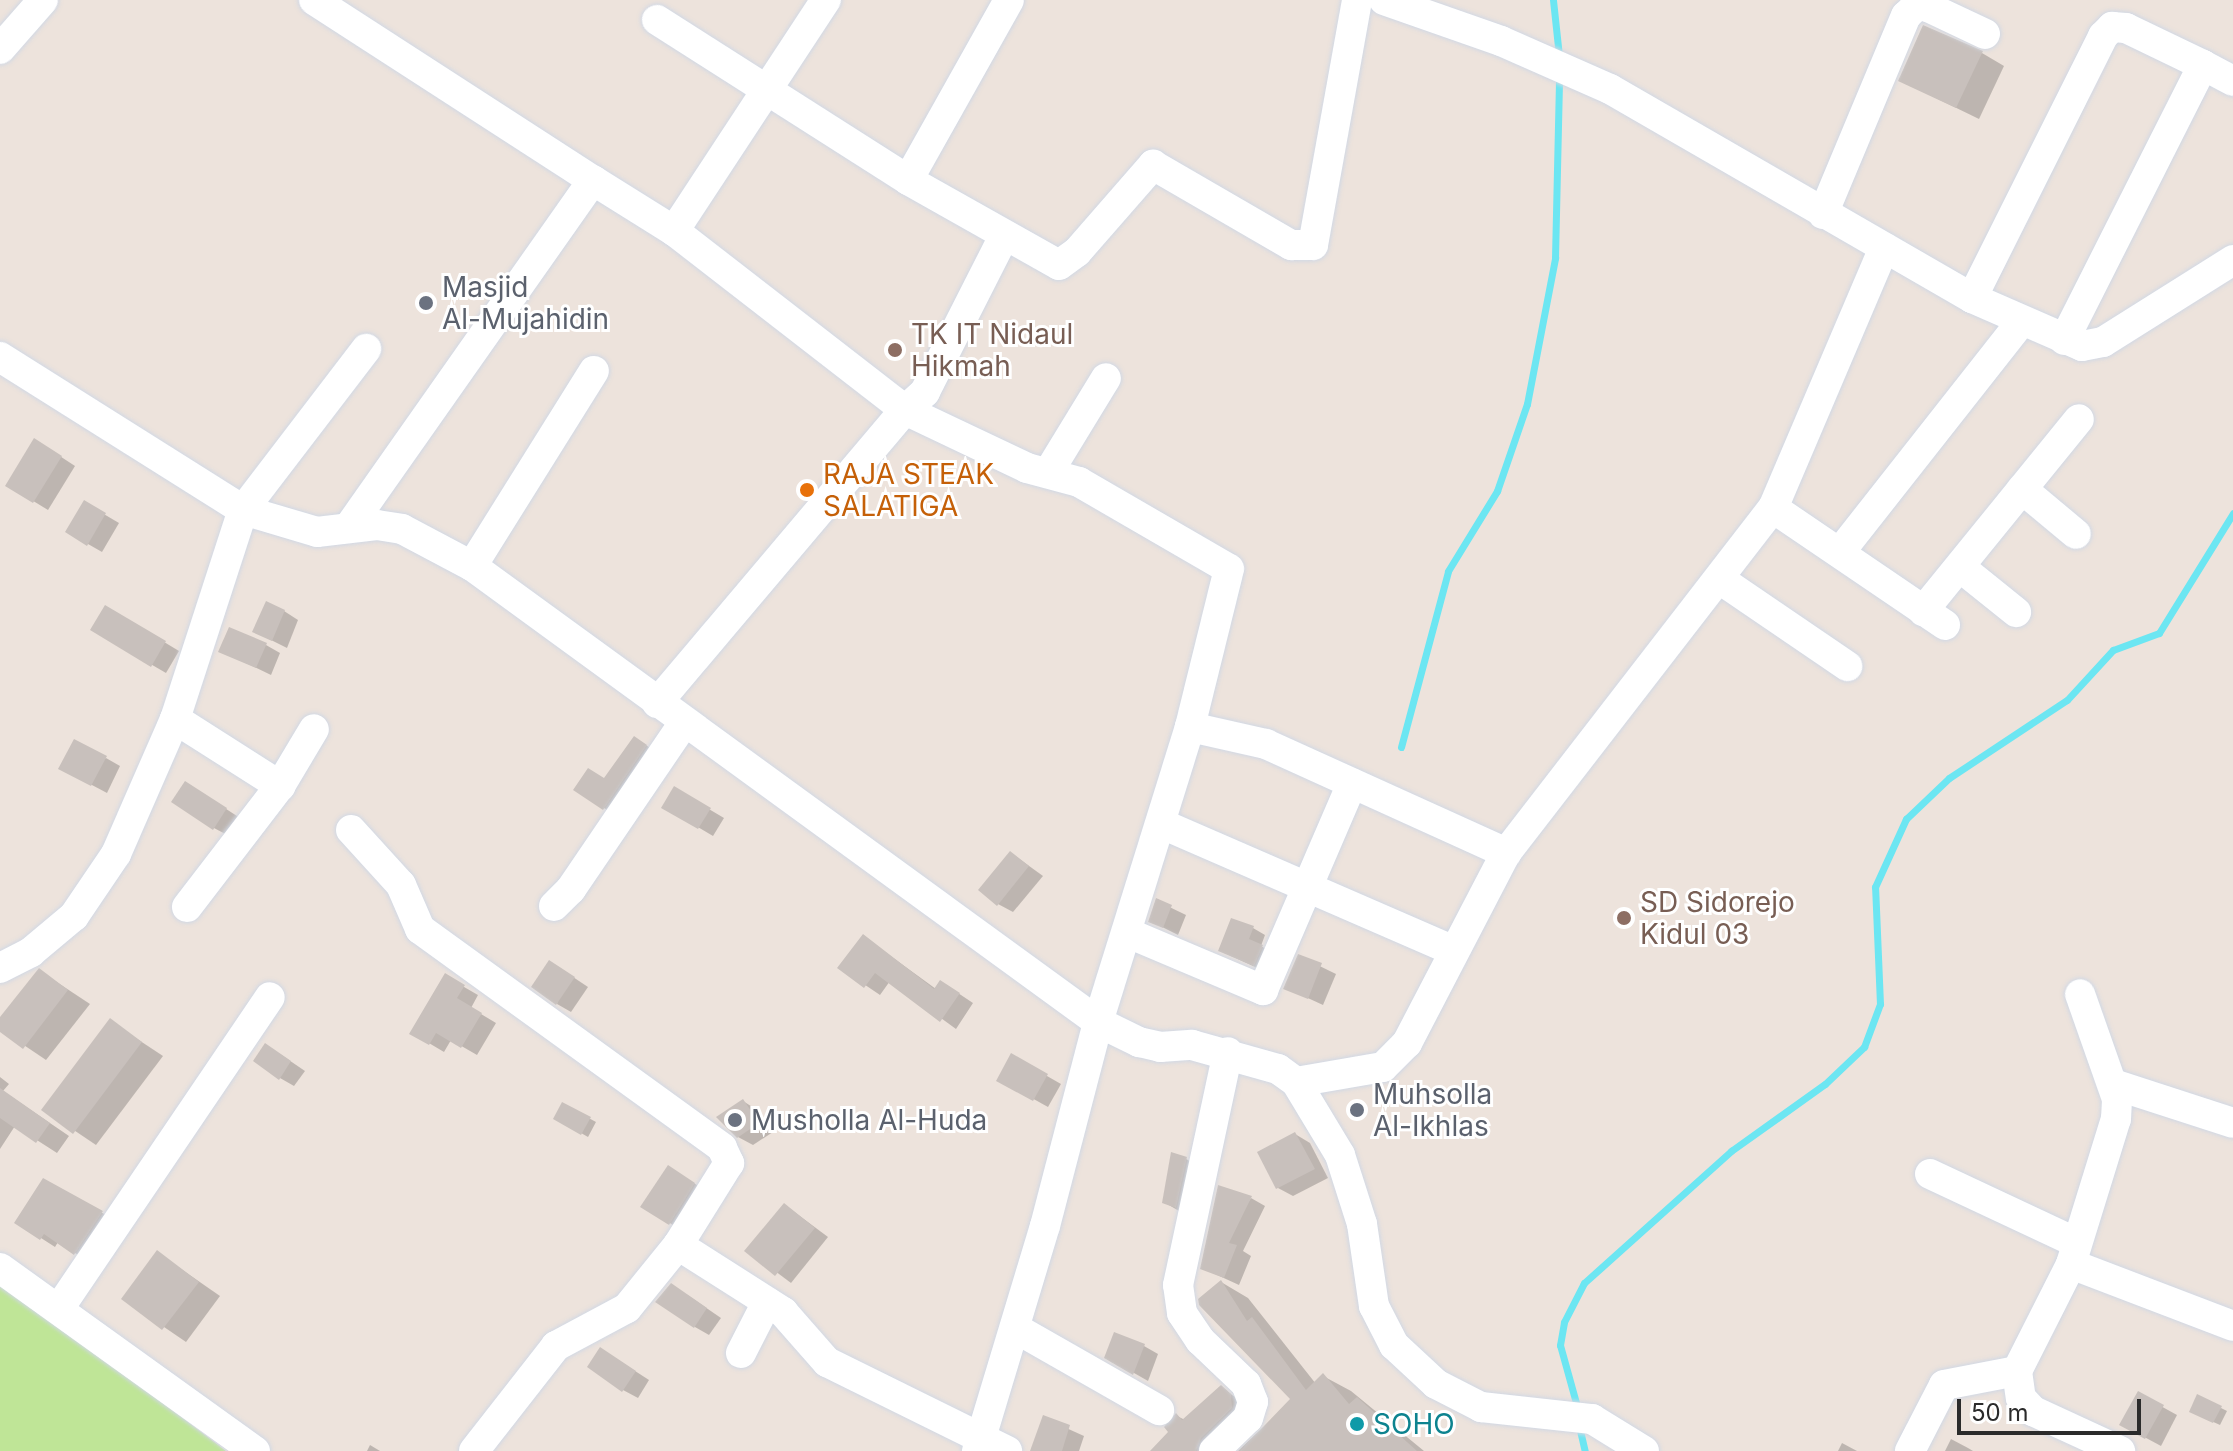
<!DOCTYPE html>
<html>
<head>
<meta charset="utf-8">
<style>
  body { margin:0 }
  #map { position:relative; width:2233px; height:1451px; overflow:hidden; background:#ede3dc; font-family:Inter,sans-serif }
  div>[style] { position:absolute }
  .green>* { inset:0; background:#bfe597 }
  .shadow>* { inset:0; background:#0003 }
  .stream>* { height:7px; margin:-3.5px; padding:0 3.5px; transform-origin:3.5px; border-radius:3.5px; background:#6ce6f2 }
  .building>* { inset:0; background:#c8c0bc }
  .roads { filter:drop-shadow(0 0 2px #d1d8e4) drop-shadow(0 0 2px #d1d8e4) }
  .minor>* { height:30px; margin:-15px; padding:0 15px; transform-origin:15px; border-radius:15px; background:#fff }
  .dots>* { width:22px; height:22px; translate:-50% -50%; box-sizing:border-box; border:4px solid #fff; border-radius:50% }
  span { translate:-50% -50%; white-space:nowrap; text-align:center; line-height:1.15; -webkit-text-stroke:6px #fff; paint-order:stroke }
  .worship-label { font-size:28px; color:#5b616d }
  .left { translate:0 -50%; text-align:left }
  .education-label { font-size:28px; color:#785e54 }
  .food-label { font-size:28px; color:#c56008 }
  .culture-label { font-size:28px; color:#0d838f }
  .scale { position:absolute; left:1957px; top:1399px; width:184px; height:36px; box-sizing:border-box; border:4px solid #2b2b2b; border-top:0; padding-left:10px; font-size:24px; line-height:28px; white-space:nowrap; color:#2b2b2b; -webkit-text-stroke:6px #fff; paint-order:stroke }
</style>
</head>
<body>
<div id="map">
  <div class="green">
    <i style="clip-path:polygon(0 1279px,226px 1451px,0 1451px)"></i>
  </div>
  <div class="shadow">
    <i style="clip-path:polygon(1982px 53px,2004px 66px,1979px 119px,1901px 81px)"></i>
    <i style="clip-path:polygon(49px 449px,75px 466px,48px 510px,7px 485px)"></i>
    <i style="clip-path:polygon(85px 503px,119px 523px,102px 552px,67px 532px)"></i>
    <i style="clip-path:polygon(106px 607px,179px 651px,166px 673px,92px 630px)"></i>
    <i style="clip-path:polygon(284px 611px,298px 620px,287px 648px,255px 632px)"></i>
    <i style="clip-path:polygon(266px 645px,280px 653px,271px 675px,221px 651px)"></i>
    <i style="clip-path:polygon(635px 738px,661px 755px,619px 817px,604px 808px,605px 780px)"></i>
    <i style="clip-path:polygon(106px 758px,120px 766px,107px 793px,75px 776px)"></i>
    <i style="clip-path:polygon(675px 789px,724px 818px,713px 836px,664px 807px)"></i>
    <i style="clip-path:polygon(200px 792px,240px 818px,229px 836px,214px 828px)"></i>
    <i style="clip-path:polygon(1011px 853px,1043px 876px,1013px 912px,998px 904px)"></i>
    <i style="clip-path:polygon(1157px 901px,1186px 915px,1178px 935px,1150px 921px)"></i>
    <i style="clip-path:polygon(1253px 928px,1265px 935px,1261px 946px,1274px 954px,1266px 972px,1220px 951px)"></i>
    <i style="clip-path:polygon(863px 936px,936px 989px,955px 991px,973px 1003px,956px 1029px,890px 981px,880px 995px,840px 968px)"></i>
    <i style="clip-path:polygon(1299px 956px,1336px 974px,1323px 1005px,1286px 988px)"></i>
    <i style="clip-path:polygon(40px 971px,90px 1004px,46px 1060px,0 1029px,0 1021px)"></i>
    <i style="clip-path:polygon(564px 971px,588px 987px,571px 1012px,557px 1004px)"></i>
    <i style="clip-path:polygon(445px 976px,478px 995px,471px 1008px,496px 1023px,477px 1055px,451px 1040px,444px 1052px,412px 1033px)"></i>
    <i style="clip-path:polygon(110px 1021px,163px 1056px,96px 1145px,44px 1110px)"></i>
    <i style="clip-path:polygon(280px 1054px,305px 1071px,294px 1086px,280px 1078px)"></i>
    <i style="clip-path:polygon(1012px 1056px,1061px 1084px,1048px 1107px,999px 1080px)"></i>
    <i style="clip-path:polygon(0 1077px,9px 1084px,3px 1091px,69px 1136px,57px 1153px,15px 1126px,0 1149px)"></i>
    <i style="clip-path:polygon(743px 1101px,757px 1110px,773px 1132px,753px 1145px,738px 1137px)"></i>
    <i style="clip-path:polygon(563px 1104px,596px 1122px,588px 1137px,555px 1118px)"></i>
    <i style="clip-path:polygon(1295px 1134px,1310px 1143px,1328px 1178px,1293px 1196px,1278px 1188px)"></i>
    <i style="clip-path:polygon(1186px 1159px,1201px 1167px,1179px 1211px,1164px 1202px)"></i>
    <i style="clip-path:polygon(683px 1176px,709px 1193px,684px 1232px,643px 1206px)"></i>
    <i style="clip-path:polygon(44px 1181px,117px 1221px,89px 1262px,58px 1242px,55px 1247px,41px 1238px)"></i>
    <i style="clip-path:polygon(1251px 1198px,1265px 1206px,1243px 1251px,1251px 1256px,1239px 1285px,1202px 1268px)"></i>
    <i style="clip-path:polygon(785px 1205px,828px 1237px,791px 1283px,747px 1250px)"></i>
    <i style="clip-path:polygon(158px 1253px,220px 1296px,186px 1342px,123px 1299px)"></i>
    <i style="clip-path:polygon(1221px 1282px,1248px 1298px,1316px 1384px,1323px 1376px,1351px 1391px,1424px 1451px,1238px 1451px,1293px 1399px)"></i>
    <i style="clip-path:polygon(686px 1294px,721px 1318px,709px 1335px,695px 1327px)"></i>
    <i style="clip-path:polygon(1144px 1346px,1158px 1354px,1148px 1381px,1106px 1357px)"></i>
    <i style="clip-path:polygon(615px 1358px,649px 1380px,638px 1398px,623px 1390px)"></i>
    <i style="clip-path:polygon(1221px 1387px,1245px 1404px,1217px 1451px,1153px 1451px,1171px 1432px,1177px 1416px,1185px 1420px)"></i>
    <i style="clip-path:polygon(2139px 1394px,2177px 1415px,2161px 1446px,2122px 1425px)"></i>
    <i style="clip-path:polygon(2221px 1408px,2227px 1411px,2220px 1425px,2198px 1415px)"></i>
    <i style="clip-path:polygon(1044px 1418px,1084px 1436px,1079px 1451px,1032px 1451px)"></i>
    <i style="clip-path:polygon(1951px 1439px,1968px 1448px,1973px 1451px,1945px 1451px)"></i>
    <i style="clip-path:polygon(1842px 1443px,1857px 1451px,1838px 1451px)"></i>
    <i style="clip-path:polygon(370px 1445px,380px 1451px,367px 1451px)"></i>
  </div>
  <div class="stream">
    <i style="left:1553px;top:0;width:56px;rotate:83.9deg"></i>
    <i style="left:1401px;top:747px;width:182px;rotate:-75deg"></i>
    <i style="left:1448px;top:571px;width:94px;rotate:-58.5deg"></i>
    <i style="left:1497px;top:491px;width:92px;rotate:-71deg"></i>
    <i style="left:1527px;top:404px;width:149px;rotate:-79.1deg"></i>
    <i style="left:1555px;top:258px;width:181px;rotate:-88.7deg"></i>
    <i style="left:1578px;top:1410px;width:67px;rotate:-105.5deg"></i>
    <i style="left:1560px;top:1345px;width:23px;rotate:-80deg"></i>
    <i style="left:1564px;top:1322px;width:44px;rotate:-62.9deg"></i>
    <i style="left:1584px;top:1283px;width:198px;rotate:-41.9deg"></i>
    <i style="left:1731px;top:1151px;width:115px;rotate:-35.5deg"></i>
    <i style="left:1825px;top:1084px;width:54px;rotate:-43.5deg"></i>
    <i style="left:1864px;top:1047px;width:46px;rotate:-69.6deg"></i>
    <i style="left:1880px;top:1004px;width:117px;rotate:-92.4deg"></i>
    <i style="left:1875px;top:887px;width:75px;rotate:-65.5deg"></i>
    <i style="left:1906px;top:819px;width:59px;rotate:-43.6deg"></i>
    <i style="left:1949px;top:778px;width:141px;rotate:-33.5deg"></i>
    <i style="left:2067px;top:700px;width:68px;rotate:-47.4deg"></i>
    <i style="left:2113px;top:650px;width:49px;rotate:-20.3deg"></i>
    <i style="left:2159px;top:633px;width:141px;rotate:-58.3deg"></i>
    <i style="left:1579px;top:1426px;width:26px;rotate:77deg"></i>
  </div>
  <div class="building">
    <i style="clip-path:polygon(1923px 25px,1983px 51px,1956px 108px,1898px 81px)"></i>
    <i style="clip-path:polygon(34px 438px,62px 456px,33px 503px,5px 486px)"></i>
    <i style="clip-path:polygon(84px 500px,106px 513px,87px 546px,65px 532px)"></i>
    <i style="clip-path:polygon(266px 601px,285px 610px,272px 641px,252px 632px)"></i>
    <i style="clip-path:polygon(105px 605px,166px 641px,151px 667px,90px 630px)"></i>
    <i style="clip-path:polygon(229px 627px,267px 643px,256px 668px,218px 652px)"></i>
    <i style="clip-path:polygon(634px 736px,647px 745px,603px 810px,573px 790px,588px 768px,604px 778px)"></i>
    <i style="clip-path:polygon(74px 739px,107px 756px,91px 786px,58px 769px)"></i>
    <i style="clip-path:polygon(185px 781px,227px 808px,213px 830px,171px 802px)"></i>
    <i style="clip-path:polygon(674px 786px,711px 808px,698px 829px,661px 808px)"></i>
    <i style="clip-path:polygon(1010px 851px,1029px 866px,997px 906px,978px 890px)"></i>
    <i style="clip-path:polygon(1156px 898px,1172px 905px,1163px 928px,1148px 922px)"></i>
    <i style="clip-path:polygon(1231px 918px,1254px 926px,1249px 939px,1263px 945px,1254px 966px,1218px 951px)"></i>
    <i style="clip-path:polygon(863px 934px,934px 989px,940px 980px,960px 993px,940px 1022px,875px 973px,864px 988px,837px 968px)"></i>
    <i style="clip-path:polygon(1298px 954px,1322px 963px,1308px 999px,1283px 989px)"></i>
    <i style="clip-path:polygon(549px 960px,575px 977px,556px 1005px,531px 987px)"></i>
    <i style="clip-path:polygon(39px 968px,68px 990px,23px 1049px,0 1032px,0 1017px)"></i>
    <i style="clip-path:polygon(445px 973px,465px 985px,457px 998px,482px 1013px,461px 1048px,436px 1033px,429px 1045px,409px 1034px)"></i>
    <i style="clip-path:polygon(110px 1018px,142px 1042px,73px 1134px,41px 1110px)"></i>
    <i style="clip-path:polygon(265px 1043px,291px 1061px,279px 1080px,253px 1061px)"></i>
    <i style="clip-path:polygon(1011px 1053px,1048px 1074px,1033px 1101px,996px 1081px)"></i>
    <i style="clip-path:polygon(0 1088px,50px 1123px,36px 1143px,0 1118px)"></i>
    <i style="clip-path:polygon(743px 1099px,759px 1123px,737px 1138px,716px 1117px)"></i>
    <i style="clip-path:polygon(562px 1102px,591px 1117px,581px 1135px,553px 1119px)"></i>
    <i style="clip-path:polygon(1295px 1132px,1315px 1169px,1276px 1189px,1257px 1152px)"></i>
    <i style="clip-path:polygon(1171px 1152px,1187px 1157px,1176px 1208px,1162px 1203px)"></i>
    <i style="clip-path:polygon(668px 1165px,695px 1183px,669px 1225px,640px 1207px)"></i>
    <i style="clip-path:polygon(43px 1178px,103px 1211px,74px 1255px,44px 1234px,40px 1240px,14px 1223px)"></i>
    <i style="clip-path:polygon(1218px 1185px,1252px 1196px,1229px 1243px,1237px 1245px,1224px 1278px,1200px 1269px)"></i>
    <i style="clip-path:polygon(784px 1203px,815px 1228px,775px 1276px,744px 1251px)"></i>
    <i style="clip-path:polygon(157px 1250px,199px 1282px,162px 1330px,121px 1299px)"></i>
    <i style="clip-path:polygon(1221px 1280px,1247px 1321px,1252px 1317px,1306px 1390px,1323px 1373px,1349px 1404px,1357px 1397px,1417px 1451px,1240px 1451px,1290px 1399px,1199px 1305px,1198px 1299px)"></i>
    <i style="clip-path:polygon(671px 1283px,707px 1308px,694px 1328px,655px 1302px)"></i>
    <i style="clip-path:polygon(1114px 1332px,1145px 1344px,1133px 1375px,1104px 1358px)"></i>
    <i style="clip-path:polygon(600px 1347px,636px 1371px,622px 1392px,587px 1367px)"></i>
    <i style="clip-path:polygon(1221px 1385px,1231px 1394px,1232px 1408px,1201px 1438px,1196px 1451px,1150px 1451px,1168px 1432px,1164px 1427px,1176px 1413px,1182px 1420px)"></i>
    <i style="clip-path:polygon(2138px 1391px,2164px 1405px,2145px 1439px,2119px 1425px)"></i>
    <i style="clip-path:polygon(2197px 1394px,2222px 1406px,2213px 1423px,2189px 1412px)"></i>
    <i style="clip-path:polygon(1043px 1415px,1070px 1425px,1062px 1451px,1030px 1451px)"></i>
  </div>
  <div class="roads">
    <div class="minor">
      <i style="left:314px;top:0;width:333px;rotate:32.9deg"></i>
      <i style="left:1384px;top:0;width:124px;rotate:19.3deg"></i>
      <i style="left:1501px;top:41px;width:119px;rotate:23.8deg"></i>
      <i style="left:1610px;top:89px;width:418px;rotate:30deg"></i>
      <i style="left:1972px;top:298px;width:120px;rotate:23.6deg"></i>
      <i style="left:2082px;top:346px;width:21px;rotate:-11deg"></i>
      <i style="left:2103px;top:342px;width:154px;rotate:-32.2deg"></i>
      <i style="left:657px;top:20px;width:298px;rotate:32.5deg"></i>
      <i style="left:908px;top:180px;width:173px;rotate:29.4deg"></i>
      <i style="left:1059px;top:265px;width:22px;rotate:-36deg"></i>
      <i style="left:1077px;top:252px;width:116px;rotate:-48.9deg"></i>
      <i style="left:1153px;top:165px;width:160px;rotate:30.1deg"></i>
      <i style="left:1291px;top:245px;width:22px"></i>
      <i style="left:1313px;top:245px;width:249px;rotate:-79.8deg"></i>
      <i style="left:0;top:49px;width:65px;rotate:-48.7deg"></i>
      <i style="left:2203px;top:65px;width:34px;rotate:28deg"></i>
      <i style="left:908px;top:180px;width:206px;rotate:-60.7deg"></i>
      <i style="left:1823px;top:214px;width:215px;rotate:-67.3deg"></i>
      <i style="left:1906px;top:16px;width:16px;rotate:-45deg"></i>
      <i style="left:1917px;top:5px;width:11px;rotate:10deg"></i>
      <i style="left:1928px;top:7px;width:63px;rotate:25.3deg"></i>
      <i style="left:1004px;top:236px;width:175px;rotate:116.9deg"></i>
      <i style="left:925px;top:392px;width:27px;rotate:138deg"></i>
      <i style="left:905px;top:410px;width:135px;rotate:25.4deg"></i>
      <i style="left:1027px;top:468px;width:54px;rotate:15.1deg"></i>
      <i style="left:1079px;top:482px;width:173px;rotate:30.1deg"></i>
      <i style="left:1229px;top:569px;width:163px;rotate:103.9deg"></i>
      <i style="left:1972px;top:298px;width:293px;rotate:-63.4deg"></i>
      <i style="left:2103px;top:36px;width:13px;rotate:-45deg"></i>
      <i style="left:2112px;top:27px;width:14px;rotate:4deg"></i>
      <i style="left:2126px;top:28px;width:85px;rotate:25.7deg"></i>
      <i style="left:2203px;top:65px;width:308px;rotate:116.8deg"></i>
      <i style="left:0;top:357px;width:287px;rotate:32.2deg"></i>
      <i style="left:243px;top:510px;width:77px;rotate:16.6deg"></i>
      <i style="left:317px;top:532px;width:60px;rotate:-6.7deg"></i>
      <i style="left:377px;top:525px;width:25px;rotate:9deg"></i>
      <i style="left:402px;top:529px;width:79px;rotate:27.9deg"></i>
      <i style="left:472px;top:566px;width:774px;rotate:36.07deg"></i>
      <i style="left:1098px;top:1022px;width:46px;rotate:26deg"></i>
      <i style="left:1139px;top:1042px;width:22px;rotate:13deg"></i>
      <i style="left:1160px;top:1047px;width:32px;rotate:-4deg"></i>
      <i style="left:1192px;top:1045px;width:89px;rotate:15.6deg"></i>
      <i style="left:1278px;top:1069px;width:22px;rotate:36deg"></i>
      <i style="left:1296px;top:1082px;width:85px;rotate:58.9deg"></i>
      <i style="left:1340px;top:1155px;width:72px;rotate:72.3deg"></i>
      <i style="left:1362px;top:1224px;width:83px;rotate:81.7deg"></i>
      <i style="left:1374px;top:1306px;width:44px;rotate:62.9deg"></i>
      <i style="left:1394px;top:1345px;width:57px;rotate:42.9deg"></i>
      <i style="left:1436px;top:1384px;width:51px;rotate:27.1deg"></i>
      <i style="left:1481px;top:1407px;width:112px;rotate:6.2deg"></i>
      <i style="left:1592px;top:1419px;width:61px;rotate:31.6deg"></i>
      <i style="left:1048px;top:473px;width:111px;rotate:-58.6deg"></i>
      <i style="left:2022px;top:489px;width:70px;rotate:39.8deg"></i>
      <i style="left:1773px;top:508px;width:208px;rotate:34.2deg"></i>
      <i style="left:349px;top:527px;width:414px;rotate:-54.9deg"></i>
      <i style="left:587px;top:188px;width:10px;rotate:-45deg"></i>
      <i style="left:594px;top:181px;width:94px;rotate:32deg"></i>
      <i style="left:674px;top:231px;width:277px;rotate:-56.7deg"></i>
      <i style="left:1840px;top:552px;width:293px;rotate:-51.8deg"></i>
      <i style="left:472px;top:566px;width:230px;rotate:-58deg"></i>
      <i style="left:1960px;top:567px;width:72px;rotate:38.8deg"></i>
      <i style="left:1721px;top:580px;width:153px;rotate:34.3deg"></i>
      <i style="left:1923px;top:611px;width:247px;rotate:-50.9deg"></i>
      <i style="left:657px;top:703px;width:384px;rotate:-49.8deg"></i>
      <i style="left:905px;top:410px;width:292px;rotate:-142.2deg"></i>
      <i style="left:175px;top:719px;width:125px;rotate:32.5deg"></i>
      <i style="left:280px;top:786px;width:66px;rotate:-59.2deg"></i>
      <i style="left:1162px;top:824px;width:318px;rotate:23.5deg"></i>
      <i style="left:351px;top:830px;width:74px;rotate:47.7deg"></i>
      <i style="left:401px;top:885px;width:48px;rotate:66.6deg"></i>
      <i style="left:420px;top:929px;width:373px;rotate:35.9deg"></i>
      <i style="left:722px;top:1148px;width:17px;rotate:65deg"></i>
      <i style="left:729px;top:1163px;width:97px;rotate:121.9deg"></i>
      <i style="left:678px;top:1245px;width:81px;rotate:129deg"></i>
      <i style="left:627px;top:1308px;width:81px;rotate:151.8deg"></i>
      <i style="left:556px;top:1346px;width:133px;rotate:128deg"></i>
      <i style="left:554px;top:906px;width:24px;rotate:-45deg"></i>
      <i style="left:571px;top:889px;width:201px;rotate:-55.8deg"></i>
      <i style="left:187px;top:907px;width:153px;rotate:-52.5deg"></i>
      <i style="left:1128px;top:933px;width:147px;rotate:22.9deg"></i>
      <i style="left:1263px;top:990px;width:225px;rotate:-66.7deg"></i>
      <i style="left:0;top:968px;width:35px;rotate:-27deg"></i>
      <i style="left:31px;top:952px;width:56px;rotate:-39.9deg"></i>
      <i style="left:74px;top:916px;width:75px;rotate:-55.9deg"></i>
      <i style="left:116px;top:854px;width:147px;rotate:-66.4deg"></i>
      <i style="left:175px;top:719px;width:220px;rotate:-72deg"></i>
      <i style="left:243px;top:510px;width:203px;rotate:-52.6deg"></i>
      <i style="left:1296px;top:1082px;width:88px;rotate:-9.8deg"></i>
      <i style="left:1383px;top:1067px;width:34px;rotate:-45deg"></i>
      <i style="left:1407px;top:1043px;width:214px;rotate:-62.5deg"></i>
      <i style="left:1506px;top:853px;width:436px;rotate:-52.3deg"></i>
      <i style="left:1773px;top:508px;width:283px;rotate:-66.9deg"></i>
      <i style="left:2113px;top:1084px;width:126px;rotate:18deg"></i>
      <i style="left:1930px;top:1174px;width:162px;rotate:25.1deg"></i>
      <i style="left:678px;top:1245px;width:125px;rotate:32.5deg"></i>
      <i style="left:783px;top:1312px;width:67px;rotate:48.7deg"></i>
      <i style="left:827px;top:1362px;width:201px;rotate:26.3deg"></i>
      <i style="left:2071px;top:1264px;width:152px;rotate:-72.8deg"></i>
      <i style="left:2116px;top:1119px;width:20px;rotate:-87deg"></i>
      <i style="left:2117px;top:1099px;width:111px;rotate:-109.4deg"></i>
      <i style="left:0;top:1268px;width:314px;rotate:35.7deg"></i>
      <i style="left:60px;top:1307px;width:374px;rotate:-55.9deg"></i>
      <i style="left:1015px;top:1328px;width:166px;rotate:29.7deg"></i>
      <i style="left:741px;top:1353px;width:57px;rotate:-63deg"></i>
      <i style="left:2017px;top:1371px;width:27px;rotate:82deg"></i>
      <i style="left:2021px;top:1398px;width:18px;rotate:47deg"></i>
      <i style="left:2033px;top:1411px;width:96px;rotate:24.7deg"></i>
      <i style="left:977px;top:1451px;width:235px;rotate:-73.2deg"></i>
      <i style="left:1045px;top:1226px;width:211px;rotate:-75.4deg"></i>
      <i style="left:1098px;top:1022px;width:309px;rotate:-72.7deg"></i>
      <i style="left:1190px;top:727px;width:78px;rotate:12.6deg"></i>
      <i style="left:1266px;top:744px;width:264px;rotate:24.4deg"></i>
      <i style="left:1214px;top:1451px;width:47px;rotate:-44.1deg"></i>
      <i style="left:1248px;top:1418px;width:17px;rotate:-73deg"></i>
      <i style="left:1253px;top:1402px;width:19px;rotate:-111deg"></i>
      <i style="left:1246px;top:1384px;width:64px;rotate:-136.3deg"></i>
      <i style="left:1200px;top:1340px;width:32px;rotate:-124deg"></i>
      <i style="left:1182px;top:1313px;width:28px;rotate:-98deg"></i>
      <i style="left:1178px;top:1285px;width:238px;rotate:-77.9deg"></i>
      <i style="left:1910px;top:1451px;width:74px;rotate:-62.7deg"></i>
      <i style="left:1944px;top:1385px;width:74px;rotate:-10.9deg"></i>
      <i style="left:2017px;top:1371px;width:120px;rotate:-63.2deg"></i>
      <i style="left:2071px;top:1264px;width:173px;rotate:20.9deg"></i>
    </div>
  </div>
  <div class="dots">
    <i style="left:426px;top:303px;background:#6b7280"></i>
    <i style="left:895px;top:350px;background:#8d6e63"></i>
    <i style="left:807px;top:490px;background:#e8710a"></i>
    <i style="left:1624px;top:918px;background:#8d6e63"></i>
    <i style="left:1357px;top:1110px;background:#6b7280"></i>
    <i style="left:735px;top:1120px;background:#6b7280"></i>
    <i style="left:1357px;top:1424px;background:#0f9aa8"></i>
  </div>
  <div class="worship-label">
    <span class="left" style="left:442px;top:303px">Masjid<br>Al-Mujahidin</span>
    <span class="left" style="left:1373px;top:1110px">Muhsolla<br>Al-Ikhlas</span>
    <span class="left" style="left:751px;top:1120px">Musholla Al-Huda</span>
  </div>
  <div class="education-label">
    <span class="left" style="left:911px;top:350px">TK IT Nidaul<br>Hikmah</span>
    <span class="left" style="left:1640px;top:918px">SD Sidorejo<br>Kidul 03</span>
  </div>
  <div class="food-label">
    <span class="left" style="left:823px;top:490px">RAJA STEAK<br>SALATIGA</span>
  </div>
  <div class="culture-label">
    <span class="left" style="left:1373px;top:1424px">SOHO</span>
  </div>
  <div class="scale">50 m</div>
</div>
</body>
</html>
